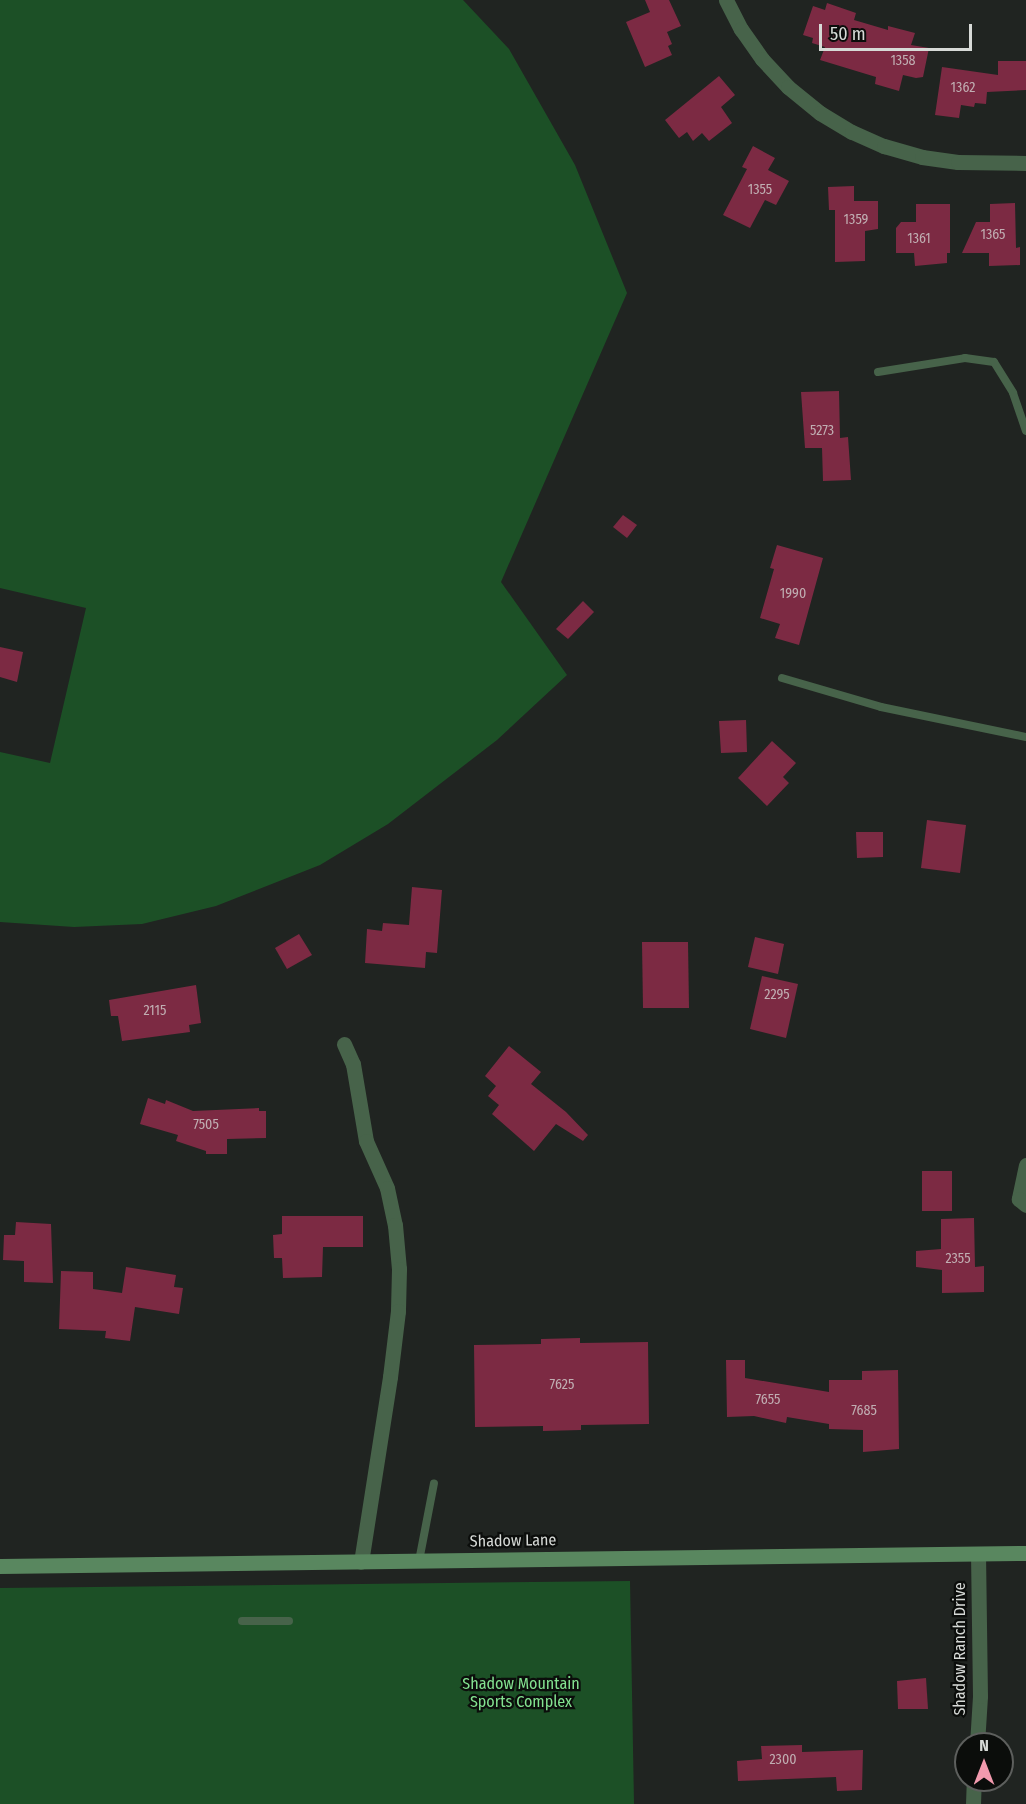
<!DOCTYPE html>
<html>
<head>
<meta charset="utf-8">
<style>
  body { margin:0 }
  #map { position:relative; width:1026px; height:1804px; overflow:hidden; background:#202421; font-family:"Fira Sans Condensed",sans-serif }
  div>[style] { position:absolute }
  .green>* { inset:0; background:#1c5026 }
  .building>* { inset:0; background:#7c2a43 }
  .lane>* { height:8px; margin:-4px; padding:0 4px; transform-origin:4px; border-radius:4px; background:#47634a }
  .street>* { height:15px; margin:-7.5px; padding:0 7.5px; transform-origin:7.5px; border-radius:7.5px; background:#47634a }
  .secondary>* { height:15px; margin:-7.5px; padding:0 7.5px; transform-origin:7.5px; border-radius:7.5px; background:#59875f }
  span { translate:-50% -50%; white-space:nowrap; text-align:center; line-height:1.15; -webkit-text-stroke:4.5px #0b0d0b; paint-order:stroke }
  .number-label { font-size:14px; color:#c0aeb2 }
  .number-label span { -webkit-text-stroke-width:0 }
  .street-label { font-size:16px; color:#d7dad7 }
  .park-label { font-size:16px; color:#83e290 }
  .north { position:absolute; left:954px; top:1732px; width:60px; height:60px; box-sizing:border-box; background:#0b0d0b; border:2px solid #5d5f5d; border-radius:50%; rotate:0deg; font-size:16px; font-weight:700; line-height:24px; text-align:center; color:#d7dad7 }
  .north::after { content:''; display:block; margin:auto; width:21px; height:27px; background:#f29aae; clip-path:polygon(50% 0,100% 100%,50% 72%,0 100%) }
  .scale { position:absolute; left:819px; top:24px; width:153px; height:27px; box-sizing:border-box; border:3px solid #d7dad7; border-top:0; padding-left:8px; font-size:18px; line-height:21px; white-space:nowrap; color:#d7dad7; -webkit-text-stroke:4px #0b0d0b; paint-order:stroke }
</style>
</head>
<body>
<div id="map">
  <div class="green">
    <i style="clip-path:polygon(0 0,463px 0,509px 49px,575px 165px,627px 293px,501px 582px,567px 675px,497px 740px,388px 824px,320px 865px,216px 906px,142px 924px,74px 927px,0 922px,0 752px,50px 763px,86px 608px,0 588px)"></i>
    <i style="clip-path:polygon(630px 1581px,634px 1804px,0 1804px,0 1588px)"></i>
  </div>
  <div class="building">
    <i style="clip-path:polygon(645px 0,669px 0,681px 26px,667px 32px,672px 44px,668px 46px,672px 55px,645px 67px,626px 22px,650px 12px)"></i>
    <i style="clip-path:polygon(827px 3px,856px 13px,854px 20px,888px 30px,888px 26px,915px 33px,911px 45px,929px 48px,923px 77px,916px 78px,903px 75px,899px 91px,875px 84px,876px 77px,820px 60px,825px 47px,812px 43px,813px 38px,803px 35px,813px 6px,825px 10px)"></i>
    <i style="clip-path:polygon(998px 61px,1026px 61px,1026px 90px,987px 92px,986px 104px,975px 103px,974px 107px,961px 105px,959px 118px,935px 115px,942px 67px,998px 75px)"></i>
    <i style="clip-path:polygon(719px 76px,735px 95px,721px 107px,732px 123px,709px 141px,702px 133px,693px 141px,687px 132px,679px 138px,665px 120px)"></i>
    <i style="clip-path:polygon(753px 146px,775px 158px,768px 170px,789px 181px,776px 205px,765px 200px,750px 228px,723px 215px,747px 169px,742px 167px)"></i>
    <i style="clip-path:polygon(854px 186px,854px 201px,878px 201px,878px 229px,865px 231px,865px 261px,835px 262px,835px 210px,829px 210px,828px 187px)"></i>
    <i style="clip-path:polygon(1015px 203px,1016px 248px,1020px 247px,1020px 265px,989px 266px,989px 253px,962px 253px,976px 222px,990px 222px,990px 204px)"></i>
    <i style="clip-path:polygon(916px 204px,950px 204px,950px 253px,947px 253px,947px 263px,915px 266px,914px 253px,896px 253px,896px 228px,901px 222px,916px 222px)"></i>
    <i style="clip-path:polygon(839px 391px,840px 438px,848px 437px,851px 480px,823px 481px,822px 448px,805px 448px,801px 392px)"></i>
    <i style="clip-path:polygon(623px 515px,637px 525px,627px 538px,613px 527px)"></i>
    <i style="clip-path:polygon(777px 545px,823px 558px,799px 645px,775px 638px,780px 624px,760px 618px,774px 569px,770px 568px)"></i>
    <i style="clip-path:polygon(583px 601px,594px 612px,568px 639px,556px 629px)"></i>
    <i style="clip-path:polygon(0 647px,23px 652px,17px 682px,0 677px)"></i>
    <i style="clip-path:polygon(746px 720px,747px 752px,721px 753px,719px 721px)"></i>
    <i style="clip-path:polygon(772px 741px,796px 763px,783px 777px,789px 783px,767px 806px,738px 778px)"></i>
    <i style="clip-path:polygon(927px 820px,966px 825px,960px 873px,921px 868px)"></i>
    <i style="clip-path:polygon(856px 832px,883px 832px,883px 857px,857px 858px)"></i>
    <i style="clip-path:polygon(412px 887px,442px 890px,437px 953px,426px 952px,425px 968px,365px 963px,367px 929px,382px 931px,383px 923px,409px 925px)"></i>
    <i style="clip-path:polygon(299px 934px,312px 955px,287px 969px,275px 948px)"></i>
    <i style="clip-path:polygon(755px 937px,784px 944px,778px 974px,748px 967px)"></i>
    <i style="clip-path:polygon(642px 942px,688px 942px,689px 1008px,643px 1008px)"></i>
    <i style="clip-path:polygon(762px 976px,798px 984px,786px 1038px,750px 1029px)"></i>
    <i style="clip-path:polygon(196px 985px,201px 1023px,189px 1025px,190px 1032px,122px 1041px,118px 1016px,111px 1016px,109px 1000px)"></i>
    <i style="clip-path:polygon(509px 1046px,541px 1072px,531px 1084px,566px 1112px,588px 1135px,583px 1141px,556px 1124px,534px 1151px,492px 1114px,499px 1105px,488px 1096px,496px 1086px,485px 1076px)"></i>
    <i style="clip-path:polygon(148px 1098px,165px 1104px,166px 1100px,193px 1111px,259px 1108px,259px 1111px,266px 1111px,266px 1138px,227px 1139px,227px 1154px,206px 1154px,206px 1151px,176px 1141px,178px 1135px,140px 1124px)"></i>
    <i style="clip-path:polygon(922px 1171px,952px 1171px,952px 1211px,922px 1211px)"></i>
    <i style="clip-path:polygon(282px 1216px,363px 1216px,363px 1247px,323px 1247px,322px 1277px,283px 1278px,282px 1258px,274px 1258px,273px 1235px,282px 1234px)"></i>
    <i style="clip-path:polygon(974px 1218px,975px 1267px,984px 1266px,984px 1292px,942px 1293px,942px 1270px,916px 1267px,916px 1251px,941px 1249px,941px 1219px)"></i>
    <i style="clip-path:polygon(16px 1222px,51px 1224px,53px 1283px,24px 1282px,24px 1261px,3px 1260px,4px 1235px,15px 1235px)"></i>
    <i style="clip-path:polygon(126px 1267px,176px 1275px,174px 1287px,183px 1288px,179px 1314px,135px 1307px,130px 1341px,105px 1338px,106px 1331px,59px 1329px,61px 1271px,93px 1272px,93px 1289px,122px 1293px)"></i>
    <i style="clip-path:polygon(580px 1338px,580px 1343px,648px 1342px,649px 1424px,581px 1425px,581px 1430px,543px 1431px,543px 1426px,475px 1427px,474px 1345px,541px 1344px,541px 1339px)"></i>
    <i style="clip-path:polygon(726px 1360px,745px 1360px,745px 1378px,829px 1392px,829px 1380px,862px 1380px,862px 1371px,898px 1370px,899px 1449px,863px 1452px,863px 1430px,829px 1429px,829px 1424px,787px 1417px,786px 1423px,754px 1416px,727px 1417px)"></i>
    <i style="clip-path:polygon(926px 1678px,928px 1709px,898px 1709px,897px 1681px)"></i>
    <i style="clip-path:polygon(802px 1745px,802px 1752px,863px 1750px,862px 1790px,837px 1791px,836px 1777px,738px 1781px,737px 1761px,762px 1759px,761px 1746px)"></i>
  </div>
  <div class="lane">
    <i style="left:878px;top:372px;width:88px;rotate:-9.1deg"></i>
    <i style="left:965px;top:358px;width:29px;rotate:8deg"></i>
    <i style="left:994px;top:362px;width:36px;rotate:58deg"></i>
    <i style="left:1013px;top:393px;width:40px;rotate:71.1deg"></i>
    <i style="left:782px;top:678px;width:103px;rotate:16.3deg"></i>
    <i style="left:881px;top:707px;width:148px;rotate:11.7deg"></i>
    <i style="left:419px;top:1561px;width:79px;rotate:-79.1deg"></i>
    <i style="left:242px;top:1621px;width:47px"></i>
  </div>
  <div class="street">
    <i style="left:726px;top:0;width:33px;rotate:63deg"></i>
    <i style="left:741px;top:29px;width:37px;rotate:55deg"></i>
    <i style="left:762px;top:59px;width:38px;rotate:47deg"></i>
    <i style="left:788px;top:87px;width:41px;rotate:39.1deg"></i>
    <i style="left:820px;top:113px;width:37px;rotate:31deg"></i>
    <i style="left:852px;top:132px;width:35px;rotate:24deg"></i>
    <i style="left:884px;top:146px;width:40px;rotate:16deg"></i>
    <i style="left:922px;top:157px;width:36px;rotate:8deg"></i>
    <i style="left:958px;top:162px;width:68px;rotate:0.8deg"></i>
    <i style="left:344px;top:1044px;width:22px;rotate:66deg"></i>
    <i style="left:353px;top:1064px;width:78px;rotate:80.4deg"></i>
    <i style="left:366px;top:1141px;width:51px;rotate:65.9deg"></i>
    <i style="left:387px;top:1188px;width:38px;rotate:78deg"></i>
    <i style="left:395px;top:1225px;width:44px;rotate:84.8deg"></i>
    <i style="left:399px;top:1269px;width:42px;rotate:91.4deg"></i>
    <i style="left:398px;top:1311px;width:66px;rotate:96.9deg"></i>
    <i style="left:390px;top:1377px;width:187px;rotate:98.9deg"></i>
    <i style="left:1026px;top:1165px;width:35px;rotate:102deg"></i>
    <i style="left:1019px;top:1199px;width:9px;rotate:41deg"></i>
    <i style="left:977px;top:1744px;width:48px;rotate:-86.4deg"></i>
    <i style="left:980px;top:1696px;width:142px;rotate:-90.8deg"></i>
    <i style="left:973px;top:1804px;width:24px;rotate:-88deg"></i>
  </div>
  <div class="secondary">
    <i style="left:0;top:1566px;width:1026px;rotate:-0.73deg"></i>
  </div>
  <div class="number-label">
    <span style="left:903px;top:61px">1358</span>
    <span style="left:963px;top:88px">1362</span>
    <span style="left:760px;top:190px">1355</span>
    <span style="left:856px;top:220px">1359</span>
    <span style="left:993px;top:235px">1365</span>
    <span style="left:919px;top:239px">1361</span>
    <span style="left:822px;top:431px">5273</span>
    <span style="left:793px;top:594px">1990</span>
    <span style="left:777px;top:995px">2295</span>
    <span style="left:155px;top:1011px">2115</span>
    <span style="left:206px;top:1125px">7505</span>
    <span style="left:958px;top:1259px">2355</span>
    <span style="left:562px;top:1385px">7625</span>
    <span style="left:768px;top:1400px">7655</span>
    <span style="left:864px;top:1411px">7685</span>
    <span style="left:783px;top:1760px">2300</span>
  </div>
  <div class="street-label">
    <span style="left:513px;top:1541px;rotate:-1deg">Shadow Lane</span>
    <span style="left:960px;top:1649px;rotate:-90deg">Shadow Ranch Drive</span>
  </div>
  <div class="park-label">
    <span style="left:521px;top:1693px">Shadow Mountain<br>Sports Complex</span>
  </div>
  <div class="north">N</div>
  <div class="scale">50 m</div>
</div>
</body>
</html>
